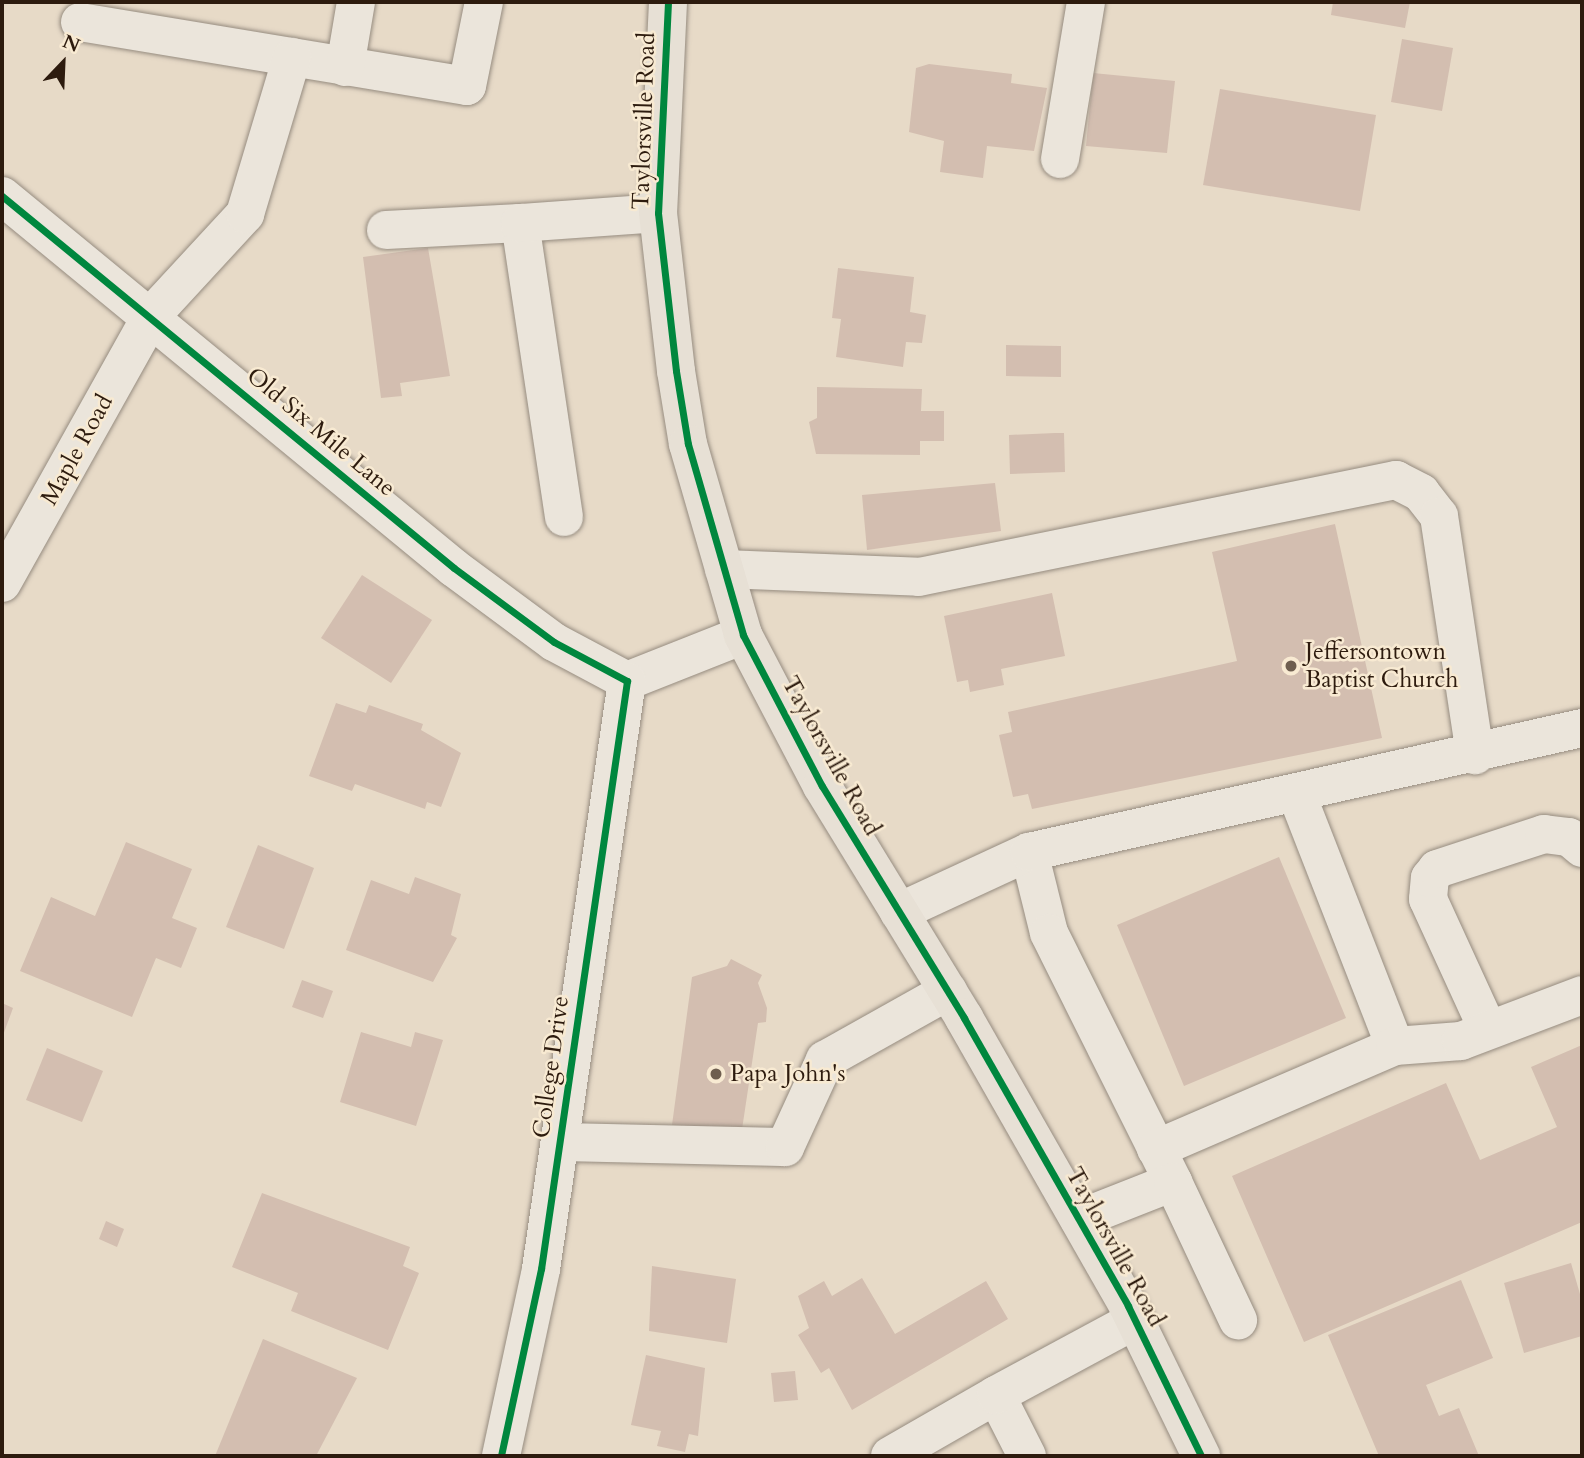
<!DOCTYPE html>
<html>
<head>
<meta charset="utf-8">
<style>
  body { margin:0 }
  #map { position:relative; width:1584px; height:1458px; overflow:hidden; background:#e7dac7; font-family:Cardo,serif }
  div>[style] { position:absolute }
  .building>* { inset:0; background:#d3beb0 }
  .roads { filter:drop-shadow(0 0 2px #968c80) drop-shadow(0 0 2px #968c80) }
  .minor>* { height:38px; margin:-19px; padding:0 19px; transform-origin:19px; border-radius:19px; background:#ebe5db }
  .major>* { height:38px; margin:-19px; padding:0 19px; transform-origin:19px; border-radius:19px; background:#e7e0d5 }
  .cycleway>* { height:7px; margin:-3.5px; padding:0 3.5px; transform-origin:3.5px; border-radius:3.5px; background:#00873e }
  .dots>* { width:19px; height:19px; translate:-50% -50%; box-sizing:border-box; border:4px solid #f8ead2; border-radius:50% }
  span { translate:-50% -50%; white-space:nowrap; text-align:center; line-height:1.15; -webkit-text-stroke:5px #f8ead2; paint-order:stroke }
  .street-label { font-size:24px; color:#2d1b0e }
  .poi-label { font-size:24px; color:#2d1b0e }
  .left { translate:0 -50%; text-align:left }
  .frame { position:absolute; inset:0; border:4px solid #2d1b0e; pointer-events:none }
  .north { position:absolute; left:28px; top:28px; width:70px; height:70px; -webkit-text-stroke:5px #f8ead2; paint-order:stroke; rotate:23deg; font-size:19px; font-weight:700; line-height:28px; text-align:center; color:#2d1b0e }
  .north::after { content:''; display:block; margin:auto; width:24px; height:32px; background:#2d1b0e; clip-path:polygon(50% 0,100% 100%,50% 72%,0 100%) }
</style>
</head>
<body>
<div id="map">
  <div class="building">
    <i style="clip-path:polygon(1333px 2px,1410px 2px,1405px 28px,1331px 15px)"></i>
    <i style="clip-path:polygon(1402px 39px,1453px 48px,1442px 111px,1391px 102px)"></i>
    <i style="clip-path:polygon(929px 64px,1012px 74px,1011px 83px,1047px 88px,1034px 151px,987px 146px,983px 178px,940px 172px,944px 141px,909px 132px,916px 68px)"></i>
    <i style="clip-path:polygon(1093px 73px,1175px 81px,1167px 153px,1086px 146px)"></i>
    <i style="clip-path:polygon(1220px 89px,1376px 115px,1360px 211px,1203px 185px)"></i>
    <i style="clip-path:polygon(428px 248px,450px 376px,400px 383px,402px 396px,381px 398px,363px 257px)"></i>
    <i style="clip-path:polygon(838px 268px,914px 277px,910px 312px,926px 315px,922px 343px,906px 342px,903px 367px,836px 357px,841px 319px,832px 318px)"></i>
    <i style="clip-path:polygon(1006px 345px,1061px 346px,1061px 377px,1006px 376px)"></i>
    <i style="clip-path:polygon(817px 387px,922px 389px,921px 411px,944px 411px,944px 441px,920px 441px,920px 455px,816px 454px,809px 422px,817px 418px)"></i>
    <i style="clip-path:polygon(1055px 433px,1064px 433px,1065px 472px,1010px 474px,1009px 435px)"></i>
    <i style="clip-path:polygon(995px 483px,1001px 531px,867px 550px,862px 495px)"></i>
    <i style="clip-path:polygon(1335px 524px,1382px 738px,1032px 809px,1028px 794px,1013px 797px,999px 735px,1012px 732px,1008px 712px,1237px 661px,1212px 552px)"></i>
    <i style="clip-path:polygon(362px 575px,432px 620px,391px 683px,321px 638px)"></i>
    <i style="clip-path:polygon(1052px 593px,1065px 656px,1001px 669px,1004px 685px,970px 692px,968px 680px,957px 682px,944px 616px)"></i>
    <i style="clip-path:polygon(336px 703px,366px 713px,369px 705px,423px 724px,421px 730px,461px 753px,441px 807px,427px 802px,425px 809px,355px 784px,352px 791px,309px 776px)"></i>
    <i style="clip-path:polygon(126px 842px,192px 869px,172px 918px,197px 928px,181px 968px,156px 958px,132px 1017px,20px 971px,51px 897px,95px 916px)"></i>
    <i style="clip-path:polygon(258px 845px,314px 868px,284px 949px,226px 927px)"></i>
    <i style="clip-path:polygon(1279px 857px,1346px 1018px,1184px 1086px,1117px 925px)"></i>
    <i style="clip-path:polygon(415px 877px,461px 894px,451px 935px,457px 938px,433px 982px,346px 950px,371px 880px,409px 894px)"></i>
    <i style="clip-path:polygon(731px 959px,762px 975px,758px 983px,767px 1008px,766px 1022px,758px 1023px,741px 1136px,672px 1125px,692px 977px,727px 966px)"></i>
    <i style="clip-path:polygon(302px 980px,333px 991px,323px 1018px,292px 1007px)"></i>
    <i style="clip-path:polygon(2px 1003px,13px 1008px,2px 1038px)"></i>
    <i style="clip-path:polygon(361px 1032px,411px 1047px,415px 1032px,443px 1040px,416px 1126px,340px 1102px)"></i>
    <i style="clip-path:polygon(1582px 1045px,1582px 1222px,1304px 1342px,1232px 1176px,1446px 1083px,1480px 1160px,1557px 1127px,1531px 1067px)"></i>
    <i style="clip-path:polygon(47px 1048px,103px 1071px,82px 1122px,26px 1100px)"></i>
    <i style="clip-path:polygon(262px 1193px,410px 1247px,403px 1266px,419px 1273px,388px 1350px,291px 1311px,298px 1293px,232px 1267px)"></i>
    <i style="clip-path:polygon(106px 1221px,124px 1229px,117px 1247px,99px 1239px)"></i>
    <i style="clip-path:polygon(1571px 1263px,1582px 1301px,1582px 1336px,1524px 1353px,1504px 1283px)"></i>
    <i style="clip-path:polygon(652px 1266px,736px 1279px,727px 1343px,649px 1331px)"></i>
    <i style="clip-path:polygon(862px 1278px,895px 1334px,986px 1281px,1008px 1319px,852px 1410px,829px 1368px,821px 1373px,798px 1335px,809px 1328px,798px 1296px,824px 1281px,832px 1296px)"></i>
    <i style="clip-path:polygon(1461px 1280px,1493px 1358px,1426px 1385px,1439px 1416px,1459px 1408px,1479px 1456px,1379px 1456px,1328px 1335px)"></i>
    <i style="clip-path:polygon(263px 1339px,357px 1378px,316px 1456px,215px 1456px)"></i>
    <i style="clip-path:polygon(646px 1355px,705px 1368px,698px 1436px,689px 1434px,685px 1452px,657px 1446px,661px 1431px,631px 1425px)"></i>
    <i style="clip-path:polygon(795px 1371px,798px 1400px,774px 1402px,771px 1373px)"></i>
  </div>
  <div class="roads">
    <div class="minor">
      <i style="left:80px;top:22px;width:392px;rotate:9.4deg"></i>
      <i style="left:467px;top:86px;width:86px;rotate:-78.6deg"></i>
      <i style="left:345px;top:67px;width:66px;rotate:-80.4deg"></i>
      <i style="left:1060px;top:159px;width:159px;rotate:-80.6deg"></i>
      <i style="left:2px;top:196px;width:585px;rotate:39.45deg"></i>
      <i style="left:454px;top:568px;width:124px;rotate:36.5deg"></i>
      <i style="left:554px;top:642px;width:83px;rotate:28.1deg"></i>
      <i style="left:386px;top:230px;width:134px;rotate:-3deg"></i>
      <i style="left:564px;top:517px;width:297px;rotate:-98.5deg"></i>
      <i style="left:520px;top:223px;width:138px;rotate:-4.1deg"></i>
      <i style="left:724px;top:569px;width:195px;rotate:2.3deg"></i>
      <i style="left:919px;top:577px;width:487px;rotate:-11.5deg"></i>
      <i style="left:1396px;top:480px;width:28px;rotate:27deg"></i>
      <i style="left:1421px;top:493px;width:29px;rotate:52deg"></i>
      <i style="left:1439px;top:516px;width:242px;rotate:81.4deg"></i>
      <i style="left:2px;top:583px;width:306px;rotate:-60.8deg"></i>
      <i style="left:151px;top:316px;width:139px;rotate:-47.3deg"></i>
      <i style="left:245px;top:214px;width:164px;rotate:-73.3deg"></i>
      <i style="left:627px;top:681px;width:125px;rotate:-21.6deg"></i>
      <i style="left:1297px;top:795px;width:269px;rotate:68.7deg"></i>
      <i style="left:1029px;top:852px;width:83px;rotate:76.1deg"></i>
      <i style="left:1049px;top:933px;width:278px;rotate:63.5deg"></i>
      <i style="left:899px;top:912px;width:143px;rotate:-24.8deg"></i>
      <i style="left:1029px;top:852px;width:567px;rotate:-12.64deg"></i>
      <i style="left:1488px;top:1030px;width:144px;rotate:-114.6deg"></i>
      <i style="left:1428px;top:899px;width:21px;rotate:-85deg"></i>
      <i style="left:1430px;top:878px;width:11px;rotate:-52deg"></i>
      <i style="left:1437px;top:869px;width:113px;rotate:-18.1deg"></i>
      <i style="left:1544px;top:834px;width:25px;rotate:7deg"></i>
      <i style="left:1569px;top:837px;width:17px;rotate:40deg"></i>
      <i style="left:560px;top:1142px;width:225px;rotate:1.3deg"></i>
      <i style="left:785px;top:1147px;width:96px;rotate:-65.3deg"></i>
      <i style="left:825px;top:1060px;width:141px;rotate:-29.3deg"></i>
      <i style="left:1156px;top:1149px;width:260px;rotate:-23.3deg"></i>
      <i style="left:1395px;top:1046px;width:66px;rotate:-4.3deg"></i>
      <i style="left:1461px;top:1041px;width:129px;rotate:-20.8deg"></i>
      <i style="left:1079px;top:1219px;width:101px;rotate:-21.5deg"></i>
      <i style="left:1173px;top:1182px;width:153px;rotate:64.8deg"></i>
      <i style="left:501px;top:1456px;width:191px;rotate:-77.9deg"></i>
      <i style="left:541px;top:1269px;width:594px;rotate:-81.68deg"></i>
      <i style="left:890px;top:1456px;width:122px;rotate:-29.9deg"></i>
      <i style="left:1027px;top:1456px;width:68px;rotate:-116.9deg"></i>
      <i style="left:996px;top:1395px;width:158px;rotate:-28.3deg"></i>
    </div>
    <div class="major">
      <i style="left:668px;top:2px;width:211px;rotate:92.7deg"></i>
      <i style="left:658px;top:213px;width:159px;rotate:83.5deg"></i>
      <i style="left:676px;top:371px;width:74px;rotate:80.7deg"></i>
      <i style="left:688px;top:444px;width:199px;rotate:73.9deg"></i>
      <i style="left:743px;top:635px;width:170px;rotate:62.4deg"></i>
      <i style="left:822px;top:786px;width:272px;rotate:58.5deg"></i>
      <i style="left:964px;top:1018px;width:331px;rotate:60.3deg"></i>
      <i style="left:1128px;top:1306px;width:167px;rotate:64deg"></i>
    </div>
  </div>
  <div class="cycleway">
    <i style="left:668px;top:2px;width:211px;rotate:92.7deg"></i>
    <i style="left:658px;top:213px;width:159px;rotate:83.5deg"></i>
    <i style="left:676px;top:371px;width:74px;rotate:80.7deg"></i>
    <i style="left:688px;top:444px;width:199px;rotate:73.9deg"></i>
    <i style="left:743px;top:635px;width:170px;rotate:62.4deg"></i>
    <i style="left:822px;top:786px;width:272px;rotate:58.5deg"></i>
    <i style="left:964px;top:1018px;width:331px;rotate:60.3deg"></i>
    <i style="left:1128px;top:1306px;width:167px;rotate:64deg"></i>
    <i style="left:2px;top:196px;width:585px;rotate:39.45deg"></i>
    <i style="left:454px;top:568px;width:124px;rotate:36.5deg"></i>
    <i style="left:554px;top:642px;width:83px;rotate:28.1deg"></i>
    <i style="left:627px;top:681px;width:594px;rotate:98.32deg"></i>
    <i style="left:541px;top:1269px;width:191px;rotate:102.1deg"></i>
  </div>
  <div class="dots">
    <i style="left:1291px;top:666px;background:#6e5e4f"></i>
    <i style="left:716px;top:1074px;background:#6e5e4f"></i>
  </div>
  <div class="street-label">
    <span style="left:644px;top:121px;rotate:-88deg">Taylorsville Road</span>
    <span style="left:321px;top:432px;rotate:40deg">Old Six Mile Lane</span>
    <span style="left:77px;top:450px;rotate:-61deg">Maple Road</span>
    <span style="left:831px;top:756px;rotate:61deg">Taylorsville Road</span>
    <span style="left:551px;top:1067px;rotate:-82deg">College Drive</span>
    <span style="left:1115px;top:1247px;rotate:61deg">Taylorsville Road</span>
  </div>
  <div class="poi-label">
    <span class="left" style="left:1305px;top:666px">Jeffersontown<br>Baptist Church</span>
    <span class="left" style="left:730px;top:1074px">Papa John's</span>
  </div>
  <div class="frame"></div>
  <div class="north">N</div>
</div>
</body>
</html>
